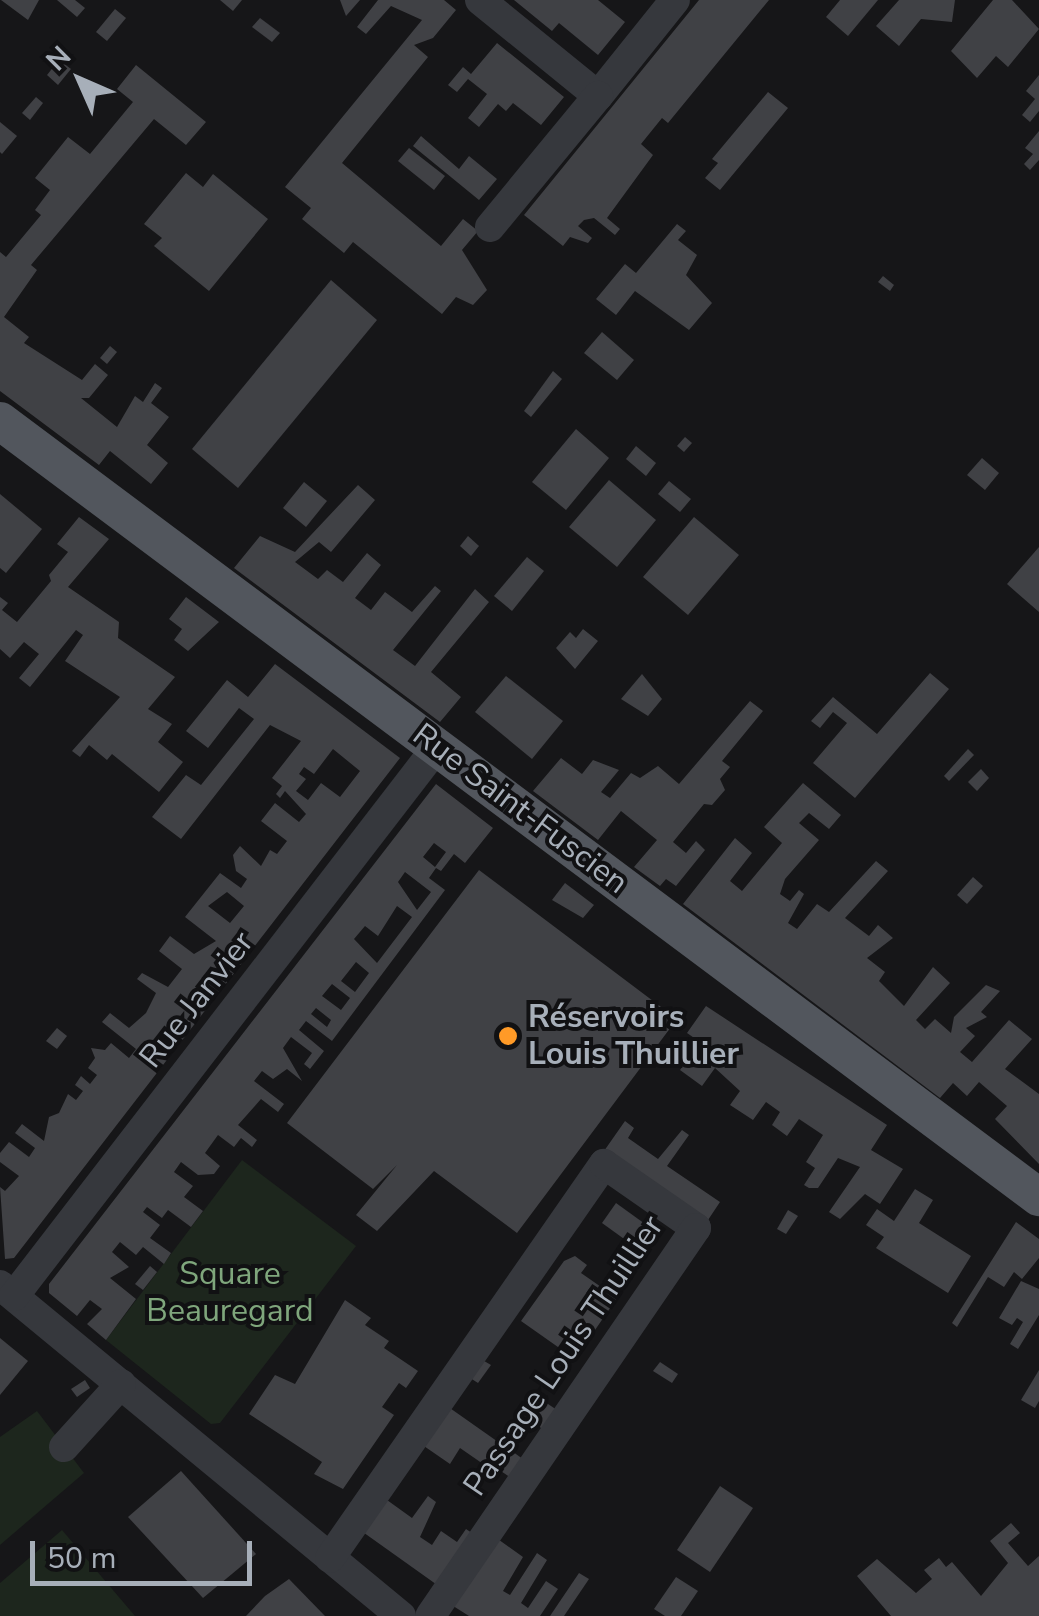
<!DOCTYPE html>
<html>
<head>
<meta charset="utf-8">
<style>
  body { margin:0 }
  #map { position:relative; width:1039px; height:1616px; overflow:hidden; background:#161618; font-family:"Nunito Sans",sans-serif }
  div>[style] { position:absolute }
  .green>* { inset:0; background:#1d261d }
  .building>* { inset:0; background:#404145 }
  .minor>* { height:30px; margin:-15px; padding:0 15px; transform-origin:15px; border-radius:15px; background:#36383d }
  .major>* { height:38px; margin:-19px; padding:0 19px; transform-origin:19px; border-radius:19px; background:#52565d }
  .dots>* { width:28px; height:28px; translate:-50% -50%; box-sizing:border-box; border:5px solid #111113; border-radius:50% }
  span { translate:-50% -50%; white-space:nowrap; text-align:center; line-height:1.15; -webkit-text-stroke:8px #111113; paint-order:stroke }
  .street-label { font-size:32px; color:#a7afb9 }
  .poi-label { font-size:32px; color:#a7afb9; font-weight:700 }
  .left { translate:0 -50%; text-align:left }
  .park-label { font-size:32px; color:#7fa67c }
  .north { position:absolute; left:30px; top:30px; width:100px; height:100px; -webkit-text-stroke:8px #111113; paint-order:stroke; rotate:315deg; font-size:28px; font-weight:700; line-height:40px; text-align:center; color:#a7afb9 }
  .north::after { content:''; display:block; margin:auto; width:35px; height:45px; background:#a7afb9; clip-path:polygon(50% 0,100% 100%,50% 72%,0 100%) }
  .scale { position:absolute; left:30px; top:1541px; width:222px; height:45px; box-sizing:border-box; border:5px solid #a7afb9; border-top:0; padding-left:12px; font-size:30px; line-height:35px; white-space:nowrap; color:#a7afb9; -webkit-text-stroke:8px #111113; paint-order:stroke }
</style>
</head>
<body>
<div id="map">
  <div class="green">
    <i style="clip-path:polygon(242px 1160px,356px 1246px,220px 1423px,211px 1424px,106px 1340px)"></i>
    <i style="clip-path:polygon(37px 1411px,84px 1473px,0 1545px,0 1437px)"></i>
    <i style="clip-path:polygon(62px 1530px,135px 1616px,0 1616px,0 1583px)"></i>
  </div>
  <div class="building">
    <i style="clip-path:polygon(1px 0,39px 0,28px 20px)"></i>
    <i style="clip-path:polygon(57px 0,75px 0,85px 8px,77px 17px)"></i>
    <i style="clip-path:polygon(220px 0,242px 0,233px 11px)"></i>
    <i style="clip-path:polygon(340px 0,360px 0,346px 16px)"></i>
    <i style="clip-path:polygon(378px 0,444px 0,456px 10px,433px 38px,414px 45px,428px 57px,342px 163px,441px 246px,463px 219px,478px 231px,462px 250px,487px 290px,473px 305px,456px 297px,442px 314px,353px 242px,344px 253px,302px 219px,311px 208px,285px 187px,422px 20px,391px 6px,366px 34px,357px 27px)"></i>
    <i style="clip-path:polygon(514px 0,598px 0,625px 22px,598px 55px,559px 23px,552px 31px)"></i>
    <i style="clip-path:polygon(699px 0,769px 0,668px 123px,662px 118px,641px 144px,653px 155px,607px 218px,620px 229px,615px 235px,594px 218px,584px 220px,578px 226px,592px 238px,588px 243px,570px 237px,563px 246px,524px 215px)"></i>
    <i style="clip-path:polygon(840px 0,878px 0,848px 36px,826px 17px)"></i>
    <i style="clip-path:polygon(899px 0,955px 0,952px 22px,921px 19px,899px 46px,876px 26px)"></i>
    <i style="clip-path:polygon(993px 0,1012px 0,1039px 29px,1008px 67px,996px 56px,977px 78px,951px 51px)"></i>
    <i style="clip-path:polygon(115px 9px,126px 18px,107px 41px,96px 32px)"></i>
    <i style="clip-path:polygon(260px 18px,280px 33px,272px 42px,252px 27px)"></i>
    <i style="clip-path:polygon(497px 43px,564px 97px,541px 125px,513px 103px,506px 111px,498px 104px,479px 127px,468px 118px,487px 94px,468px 79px,457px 92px,448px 85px,463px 67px,471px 74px)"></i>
    <i style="clip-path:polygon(59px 60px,71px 69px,58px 85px,47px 75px)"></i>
    <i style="clip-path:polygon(136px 65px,206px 122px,186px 145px,154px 119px,31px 265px,37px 270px,4px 317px,29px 337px,24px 343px,82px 380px,95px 364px,108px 375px,89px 398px,81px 398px,117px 427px,135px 396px,143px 402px,155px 383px,162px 388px,151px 403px,169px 417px,147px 445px,168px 463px,151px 484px,110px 451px,99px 465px,0 391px,0 252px,6px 257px,41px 215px,35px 210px,50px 190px,35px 178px,68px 137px,90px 154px,133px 102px,117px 89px)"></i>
    <i style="clip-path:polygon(1039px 75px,1039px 111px,1030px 122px,1022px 115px,1035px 99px,1026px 91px)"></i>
    <i style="clip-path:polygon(768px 92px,788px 108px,720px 190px,705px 178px,718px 163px,712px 159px)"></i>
    <i style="clip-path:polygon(36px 97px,43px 103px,30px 120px,22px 113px)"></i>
    <i style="clip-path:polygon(0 122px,17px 136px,2px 154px,0 152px)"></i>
    <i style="clip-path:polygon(1039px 131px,1039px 160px,1030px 170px,1024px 164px,1033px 154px,1025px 148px)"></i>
    <i style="clip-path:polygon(421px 136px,459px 169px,469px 156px,497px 179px,479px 200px,413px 146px)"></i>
    <i style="clip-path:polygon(409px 148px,445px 176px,434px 190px,398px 161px)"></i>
    <i style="clip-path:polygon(186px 173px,203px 187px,213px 174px,268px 219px,209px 291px,154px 246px,162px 238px,144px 224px)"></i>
    <i style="clip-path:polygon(677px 224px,686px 231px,678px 240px,697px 255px,686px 275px,712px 303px,689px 330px,635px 291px,616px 315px,596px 299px,625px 264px,636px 273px)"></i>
    <i style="clip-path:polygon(883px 276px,894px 285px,890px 291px,878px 282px)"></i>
    <i style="clip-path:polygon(331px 280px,377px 320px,238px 488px,192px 449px)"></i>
    <i style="clip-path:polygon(602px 332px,634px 360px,617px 380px,584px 353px)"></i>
    <i style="clip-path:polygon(110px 346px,117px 352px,107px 364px,100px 358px)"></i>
    <i style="clip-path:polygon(553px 371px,562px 379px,531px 417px,524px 411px)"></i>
    <i style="clip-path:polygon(576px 429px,609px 458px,566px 510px,532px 482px)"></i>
    <i style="clip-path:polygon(685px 437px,692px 443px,684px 452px,677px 446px)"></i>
    <i style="clip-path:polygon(636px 446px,656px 463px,646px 476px,626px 459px)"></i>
    <i style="clip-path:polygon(982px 458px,999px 473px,985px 490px,967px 475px)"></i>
    <i style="clip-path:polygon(609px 480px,656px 520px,617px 567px,569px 527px)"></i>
    <i style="clip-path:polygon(669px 481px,691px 499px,680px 512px,658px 494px)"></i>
    <i style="clip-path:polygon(304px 482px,327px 501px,306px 527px,283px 508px)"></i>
    <i style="clip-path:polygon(358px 485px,375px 500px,331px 552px,319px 542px,295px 562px,318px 579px,327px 570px,343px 582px,367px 553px,381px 565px,355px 598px,371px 610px,385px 592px,412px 612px,435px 586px,441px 591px,393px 650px,415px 666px,475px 589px,489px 602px,431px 672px,461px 697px,440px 722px,234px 568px,260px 536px,295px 552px)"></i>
    <i style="clip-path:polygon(0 494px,42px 529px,6px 573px,0 568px)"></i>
    <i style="clip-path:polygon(79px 517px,109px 539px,68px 587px,119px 622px,118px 638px,175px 677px,148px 709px,172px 724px,158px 742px,183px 762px,159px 792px,112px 754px,107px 760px,89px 745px,80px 757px,72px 751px,120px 697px,65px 661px,83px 635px,76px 630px,30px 687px,19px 678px,39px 654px,24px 642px,10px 658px,0 649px,0 597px,8px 603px,2px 610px,17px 622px,51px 581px,49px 575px,68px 552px,57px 544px)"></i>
    <i style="clip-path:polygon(694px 517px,739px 555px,688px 615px,643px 577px)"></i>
    <i style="clip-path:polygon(468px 536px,479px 546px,471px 556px,460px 546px)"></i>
    <i style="clip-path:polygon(1039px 547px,1039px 612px,1007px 584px)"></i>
    <i style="clip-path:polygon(527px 557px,544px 571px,512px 611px,494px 596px)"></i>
    <i style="clip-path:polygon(186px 597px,219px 622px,188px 651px,174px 640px,182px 629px,169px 619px)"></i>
    <i style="clip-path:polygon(583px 629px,598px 641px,575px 669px,556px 648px,570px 632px,576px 638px)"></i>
    <i style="clip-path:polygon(evenodd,275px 664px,400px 758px,14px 1258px,5px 1259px,0 1187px,5px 1191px,19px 1176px,0 1162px,0 1153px,9px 1142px,29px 1157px,35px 1148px,15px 1133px,22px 1124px,44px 1141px,49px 1117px,59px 1113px,68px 1094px,76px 1100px,83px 1091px,75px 1085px,81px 1076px,90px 1084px,97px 1075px,88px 1068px,95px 1058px,91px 1048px,105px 1050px,111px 1043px,129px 1058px,136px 1049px,102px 1022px,110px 1013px,129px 1028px,146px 1013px,156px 993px,137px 979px,142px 973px,168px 987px,182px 969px,159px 951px,170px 936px,194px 954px,216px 941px,185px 917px,220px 873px,241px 888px,247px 879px,236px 871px,233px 855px,240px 846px,261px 866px,270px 850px,277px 854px,287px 841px,261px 821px,275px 803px,299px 822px,306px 814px,285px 791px,280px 798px,276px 794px,282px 786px,272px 778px,301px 741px,270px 725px,181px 839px,152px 817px,186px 775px,201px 785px,254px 719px,239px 708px,208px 748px,186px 731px,227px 680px,248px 697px,275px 664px,333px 749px,360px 771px,340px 797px,321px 783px,308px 800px,296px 791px,306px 779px,299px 774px,304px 767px,314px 774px,333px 749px,275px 664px,227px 892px,244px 906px,230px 923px,208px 906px,227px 892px)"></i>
    <i style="clip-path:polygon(930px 673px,949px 689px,855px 798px,813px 763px,847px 723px,833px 712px,820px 728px,811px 721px,833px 697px,877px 734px)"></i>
    <i style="clip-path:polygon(642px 674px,662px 699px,648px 716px,621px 699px)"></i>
    <i style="clip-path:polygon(506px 676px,563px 721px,532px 759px,475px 712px)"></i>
    <i style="clip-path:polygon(750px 701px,763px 711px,722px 761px,730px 767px,720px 779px,725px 790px,712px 805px,704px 804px,673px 842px,686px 853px,696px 841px,705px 850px,676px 886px,666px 879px,660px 886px,634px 867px,657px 840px,621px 811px,598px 840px,533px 791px,561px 758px,582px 774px,593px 760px,619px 770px,601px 792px,610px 798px,631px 773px,640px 778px,658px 766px,679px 784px)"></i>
    <i style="clip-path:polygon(968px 749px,974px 755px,949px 781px,944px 776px)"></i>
    <i style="clip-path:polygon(981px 769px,989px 778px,977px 791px,968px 782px)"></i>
    <i style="clip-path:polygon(803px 783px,841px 815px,829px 829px,809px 813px,799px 823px,819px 840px,785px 879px,780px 894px,790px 901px,799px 890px,804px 894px,788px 923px,797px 929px,817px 904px,829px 912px,876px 861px,888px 871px,845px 918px,869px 936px,878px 925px,893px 938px,867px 958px,885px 972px,879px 981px,904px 1006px,933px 967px,950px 983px,916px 1020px,925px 1029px,935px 1019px,951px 1033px,954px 1017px,986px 985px,1000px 991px,981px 1012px,987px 1017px,966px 1028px,975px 1036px,960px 1052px,972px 1062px,1009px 1020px,1032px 1039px,1005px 1069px,1039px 1094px,1039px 1164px,995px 1119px,1007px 1106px,979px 1082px,967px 1096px,953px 1083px,940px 1098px,683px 904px,735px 838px,752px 853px,730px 881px,742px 891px,782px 843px,764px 827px)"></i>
    <i style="clip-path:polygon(evenodd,436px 784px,493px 828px,465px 863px,454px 854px,441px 871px,436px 868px,429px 878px,445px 890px,332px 1041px,306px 1021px,299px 1030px,324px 1051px,310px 1069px,304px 1064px,312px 1053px,291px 1037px,283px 1048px,302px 1081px,287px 1069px,273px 1079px,262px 1071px,254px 1081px,284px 1104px,278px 1112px,261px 1099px,238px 1125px,257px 1140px,252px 1147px,241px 1138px,234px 1147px,218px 1135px,205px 1153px,220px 1166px,214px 1174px,198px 1175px,181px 1162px,174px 1172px,193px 1186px,184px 1197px,203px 1211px,191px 1227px,168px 1210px,162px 1218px,147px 1207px,143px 1212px,160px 1225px,150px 1238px,171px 1253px,164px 1264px,143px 1247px,136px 1255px,120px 1242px,112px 1252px,129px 1267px,110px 1278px,136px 1299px,106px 1340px,87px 1324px,102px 1309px,90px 1300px,77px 1316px,49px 1293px,49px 1284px,436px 784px,434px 843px,446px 852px,435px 867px,423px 857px,434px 843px,436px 784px,405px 872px,431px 892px,417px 910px,398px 882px,405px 872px,436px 784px,397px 906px,412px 917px,377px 963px,354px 939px,365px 926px,378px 936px,397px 906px,436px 784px,356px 962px,369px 973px,355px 992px,341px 981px,356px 962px,436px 784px,332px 984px,350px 998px,341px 1010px,322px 996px,332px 984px,436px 784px,316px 1008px,331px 1020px,327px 1027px,311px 1014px,316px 1008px)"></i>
    <i style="clip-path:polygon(479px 870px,677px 1019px,517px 1233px,434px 1171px,377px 1231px,356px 1215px,397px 1165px,373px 1189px,287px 1123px)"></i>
    <i style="clip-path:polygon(973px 877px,983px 886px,967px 904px,957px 895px)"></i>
    <i style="clip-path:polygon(565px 883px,594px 905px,583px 918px,552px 900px)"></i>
    <i style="clip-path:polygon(706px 1006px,887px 1125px,871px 1150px,903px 1169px,880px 1204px,865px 1194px,840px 1219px,829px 1212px,860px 1167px,838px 1158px,818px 1188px,809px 1188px,804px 1185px,815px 1168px,806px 1162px,823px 1135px,799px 1119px,787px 1136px,772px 1125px,780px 1112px,766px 1102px,753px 1120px,730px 1105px,740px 1091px,715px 1068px,702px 1086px,680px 1070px,700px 1042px,687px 1033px)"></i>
    <i style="clip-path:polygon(57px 1028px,67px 1036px,57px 1049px,46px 1041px)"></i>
    <i style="clip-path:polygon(625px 1121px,634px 1128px,628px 1138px,658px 1159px,682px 1130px,689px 1135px,667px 1166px,720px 1202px,706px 1223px,604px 1151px)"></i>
    <i style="clip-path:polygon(915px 1189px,933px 1200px,919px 1223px,971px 1256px,948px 1293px,876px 1248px,884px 1237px,866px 1225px,877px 1209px,894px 1221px)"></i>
    <i style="clip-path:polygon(616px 1203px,652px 1229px,638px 1249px,602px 1223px)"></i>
    <i style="clip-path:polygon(788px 1210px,798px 1216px,786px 1234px,777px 1229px)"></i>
    <i style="clip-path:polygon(1016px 1222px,1039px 1239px,1039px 1258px,1022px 1279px,1014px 1272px,1004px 1287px,988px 1277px,957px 1327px,952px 1323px)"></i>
    <i style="clip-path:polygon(575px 1256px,587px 1265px,581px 1273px,617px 1298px,575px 1359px,521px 1321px,564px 1261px)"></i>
    <i style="clip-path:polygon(150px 1266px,157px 1272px,143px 1290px,135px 1284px)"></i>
    <i style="clip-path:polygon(1021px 1281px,1039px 1289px,1039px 1315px,1018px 1349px,1010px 1344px,1023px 1322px,1017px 1318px,1012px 1325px,999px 1318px)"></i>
    <i style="clip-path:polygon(345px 1300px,371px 1318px,365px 1325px,389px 1341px,384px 1348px,418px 1371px,406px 1388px,399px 1383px,382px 1407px,394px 1415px,343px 1489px,314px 1474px,322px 1462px,249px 1414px,275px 1375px,295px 1384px)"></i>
    <i style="clip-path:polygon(0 1338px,28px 1361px,0 1395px)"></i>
    <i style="clip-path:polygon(479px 1358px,491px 1365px,478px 1383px,467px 1376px)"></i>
    <i style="clip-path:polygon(660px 1362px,678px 1374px,672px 1383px,653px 1371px)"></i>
    <i style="clip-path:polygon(1039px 1370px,1039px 1401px,1035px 1408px,1021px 1400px)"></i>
    <i style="clip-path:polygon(85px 1380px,90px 1388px,77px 1397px,71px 1389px)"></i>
    <i style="clip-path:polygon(542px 1400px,557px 1410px,544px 1430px,528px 1419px)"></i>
    <i style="clip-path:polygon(447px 1406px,501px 1444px,486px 1466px,460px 1448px,450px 1464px,421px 1444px)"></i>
    <i style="clip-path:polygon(509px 1449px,527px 1462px,514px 1480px,495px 1467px)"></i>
    <i style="clip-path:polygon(181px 1471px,256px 1554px,203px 1598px,128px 1517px)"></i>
    <i style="clip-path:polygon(720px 1486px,753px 1508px,710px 1572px,677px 1550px)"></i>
    <i style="clip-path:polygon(428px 1496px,436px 1502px,420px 1537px,432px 1545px,441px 1531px,457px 1542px,466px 1529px,475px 1535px,440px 1587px,360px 1530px,387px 1500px,412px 1518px)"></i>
    <i style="clip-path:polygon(1011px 1523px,1020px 1533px,1008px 1543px,1028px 1566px,1039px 1556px,1039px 1616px,891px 1616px,857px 1576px,877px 1559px,916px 1593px,932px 1579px,924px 1570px,939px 1558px,946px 1567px,952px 1562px,981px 1596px,1008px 1563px,990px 1541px)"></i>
    <i style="clip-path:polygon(495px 1537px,523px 1557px,503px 1591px,510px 1595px,537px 1553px,547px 1560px,521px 1603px,528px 1608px,546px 1581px,558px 1589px,540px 1616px,469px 1616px,450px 1604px)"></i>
    <i style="clip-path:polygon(579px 1573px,589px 1579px,564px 1616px,550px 1616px)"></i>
    <i style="clip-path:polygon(676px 1577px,698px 1591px,681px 1616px,665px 1616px,654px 1609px)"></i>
    <i style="clip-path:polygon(289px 1579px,325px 1616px,246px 1616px,265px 1596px)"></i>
  </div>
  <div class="minor">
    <i style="left:480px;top:0;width:152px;rotate:39.1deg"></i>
    <i style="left:598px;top:96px;width:123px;rotate:-51.3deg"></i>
    <i style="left:490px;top:227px;width:170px;rotate:-50.5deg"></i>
    <i style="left:0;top:1285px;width:520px;rotate:39.54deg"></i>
    <i style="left:14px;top:1296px;width:693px;rotate:-52.39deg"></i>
    <i style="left:64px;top:1447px;width:85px;rotate:-47.9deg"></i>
    <i style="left:330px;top:1558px;width:480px;rotate:-55.2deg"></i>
    <i style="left:604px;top:1164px;width:112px;rotate:34.8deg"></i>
    <i style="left:696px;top:1228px;width:470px;rotate:124.4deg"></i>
  </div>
  <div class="major">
    <i style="left:0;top:421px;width:1297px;rotate:36.76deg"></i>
  </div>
  <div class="dots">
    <i style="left:508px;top:1036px;background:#ff9a27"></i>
  </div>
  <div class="street-label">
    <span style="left:520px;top:809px;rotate:37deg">Rue Saint-Fuscien</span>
    <span style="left:197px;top:1000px;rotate:-52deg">Rue Janvier</span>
    <span style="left:564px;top:1356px;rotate:-56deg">Passage Louis Thuillier</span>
  </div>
  <div class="poi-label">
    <span class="left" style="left:528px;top:1036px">Réservoirs<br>Louis Thuillier</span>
  </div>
  <div class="park-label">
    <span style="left:230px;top:1293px">Square<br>Beauregard</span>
  </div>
  <div class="north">N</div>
  <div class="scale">50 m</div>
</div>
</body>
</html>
